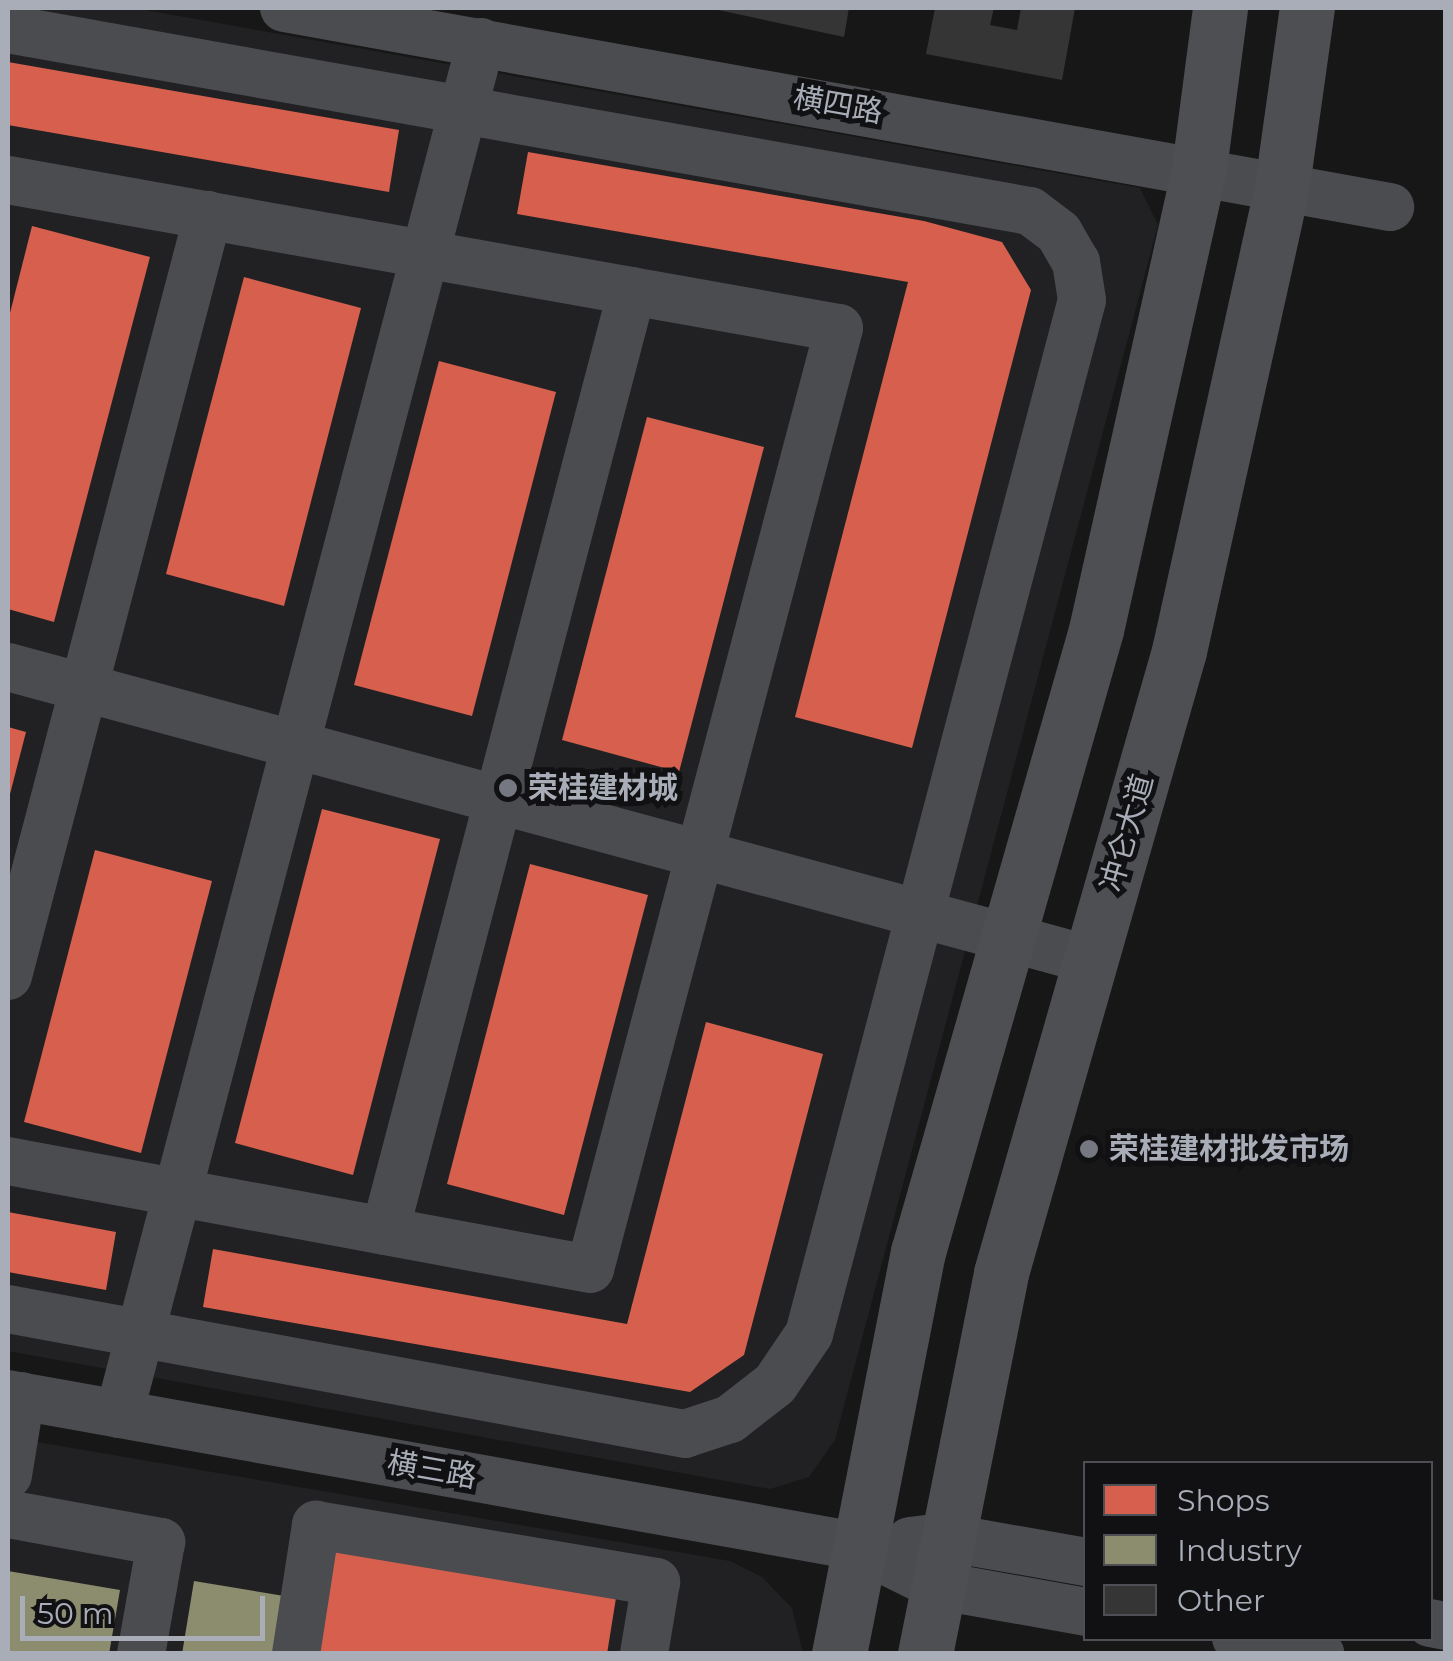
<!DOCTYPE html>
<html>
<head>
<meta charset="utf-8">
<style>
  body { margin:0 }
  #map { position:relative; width:1453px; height:1661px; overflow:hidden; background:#171717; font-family:Montserrat,"Noto Sans SC",sans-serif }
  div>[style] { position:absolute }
  .built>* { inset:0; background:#212123 }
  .shops>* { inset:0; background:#d6604d }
  .industry>* { inset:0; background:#8c8c6e }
  .building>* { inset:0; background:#353536 }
  .minor>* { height:48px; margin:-24px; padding:0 24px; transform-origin:24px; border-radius:24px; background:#4b4c50 }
  .major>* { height:55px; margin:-27.5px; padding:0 27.5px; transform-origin:27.5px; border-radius:27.5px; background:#4d4f52 }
  .dots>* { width:28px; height:28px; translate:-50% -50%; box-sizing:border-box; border:5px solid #111113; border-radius:50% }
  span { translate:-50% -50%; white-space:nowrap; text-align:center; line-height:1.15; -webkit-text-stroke:10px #111113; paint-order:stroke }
  .street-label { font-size:30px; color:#a8adb8 }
  .poi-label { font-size:30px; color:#a8adb8; font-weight:700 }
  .left { translate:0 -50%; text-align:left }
  .frame { position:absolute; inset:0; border:10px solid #a8adb8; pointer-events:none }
  .legend { position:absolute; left:1083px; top:1461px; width:350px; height:180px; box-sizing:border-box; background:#111113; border:2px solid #4d4f55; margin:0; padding:12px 18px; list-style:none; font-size:30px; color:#a8adb8 }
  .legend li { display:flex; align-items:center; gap:20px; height:50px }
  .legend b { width:50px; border:2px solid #4d4f55 }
  .scale { position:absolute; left:20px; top:1596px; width:245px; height:45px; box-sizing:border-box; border:5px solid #a8adb8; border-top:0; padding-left:12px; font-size:30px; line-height:35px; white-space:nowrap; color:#a8adb8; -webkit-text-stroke:8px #111113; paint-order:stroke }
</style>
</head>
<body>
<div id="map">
  <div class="built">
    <i style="clip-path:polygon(8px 8px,134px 8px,1140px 188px,1158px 225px,835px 1440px,809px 1477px,770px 1489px,8px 1351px)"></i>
    <i style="clip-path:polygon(8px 1437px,730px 1561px,762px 1577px,792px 1608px,803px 1653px,8px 1653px)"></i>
  </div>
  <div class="shops">
    <i style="clip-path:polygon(8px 62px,399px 130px,389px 192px,8px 125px)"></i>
    <i style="clip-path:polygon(528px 152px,924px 221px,1002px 242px,1031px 290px,912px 748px,795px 717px,908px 282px,517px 214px)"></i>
    <i style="clip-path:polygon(32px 226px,150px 257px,54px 622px,8px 609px,8px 321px)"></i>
    <i style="clip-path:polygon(244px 277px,361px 308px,284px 606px,166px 574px)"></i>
    <i style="clip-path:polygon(439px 361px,556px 392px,472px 716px,354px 685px)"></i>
    <i style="clip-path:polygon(647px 417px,764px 447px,679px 772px,562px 740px)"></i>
    <i style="clip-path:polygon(8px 727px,26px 732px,9px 798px,8px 798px)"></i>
    <i style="clip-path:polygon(322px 809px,440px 839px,353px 1175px,235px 1143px)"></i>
    <i style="clip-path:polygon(95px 850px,212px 881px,141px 1153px,24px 1122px)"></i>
    <i style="clip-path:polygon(530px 864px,648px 895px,564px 1215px,447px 1184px)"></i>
    <i style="clip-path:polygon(706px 1022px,823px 1054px,744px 1355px,690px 1392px,203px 1307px,213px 1249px,627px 1324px)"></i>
    <i style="clip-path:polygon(8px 1212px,116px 1232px,106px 1290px,8px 1272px)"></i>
    <i style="clip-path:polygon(332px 1550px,616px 1598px,607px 1654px,316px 1654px)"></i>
  </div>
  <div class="industry">
    <i style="clip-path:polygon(8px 1571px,120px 1590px,109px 1654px,8px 1654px)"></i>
    <i style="clip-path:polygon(194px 1581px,290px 1597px,281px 1654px,182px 1654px)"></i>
  </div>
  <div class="building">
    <i style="clip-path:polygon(709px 8px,849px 8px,844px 37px)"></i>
    <i style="clip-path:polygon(935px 8px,994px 8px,990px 25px,1017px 30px,1021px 8px,1075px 8px,1062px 80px,926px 54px)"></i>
  </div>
  <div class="minor">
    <i style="left:284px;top:8px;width:1124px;rotate:10.2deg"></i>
    <i style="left:8px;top:29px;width:1038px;rotate:10.1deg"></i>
    <i style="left:1030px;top:211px;width:36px;rotate:37deg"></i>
    <i style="left:1059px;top:233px;width:34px;rotate:60deg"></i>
    <i style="left:1076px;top:262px;width:38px;rotate:81deg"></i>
    <i style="left:1082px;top:300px;width:1069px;rotate:104.79deg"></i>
    <i style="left:809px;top:1334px;width:60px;rotate:124.2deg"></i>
    <i style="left:775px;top:1384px;width:57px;rotate:142.1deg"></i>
    <i style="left:730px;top:1419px;width:47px;rotate:161.6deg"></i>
    <i style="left:685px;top:1434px;width:688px;rotate:-169.54deg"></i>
    <i style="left:8px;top:180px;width:844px;rotate:10.1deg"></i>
    <i style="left:839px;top:328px;width:973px;rotate:104.82deg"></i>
    <i style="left:590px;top:1269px;width:592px;rotate:-169.49deg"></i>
    <i style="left:8px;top:667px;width:1122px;rotate:15.14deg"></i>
    <i style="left:8px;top:976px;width:787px;rotate:-75.27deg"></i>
    <i style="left:385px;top:1231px;width:972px;rotate:-75.28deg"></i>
    <i style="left:8px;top:1394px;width:862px;rotate:10.16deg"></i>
    <i style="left:856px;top:1546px;width:88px;rotate:26.3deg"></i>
    <i style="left:935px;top:1585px;width:153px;rotate:10.1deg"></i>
    <i style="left:119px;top:1414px;width:1419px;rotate:-75.22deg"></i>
    <i style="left:8px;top:1475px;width:80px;rotate:-80.7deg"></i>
    <i style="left:8px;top:1514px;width:156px;rotate:10.4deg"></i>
    <i style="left:161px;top:1542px;width:114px;rotate:100.1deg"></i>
    <i style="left:910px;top:1541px;width:34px;rotate:-7deg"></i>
    <i style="left:944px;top:1537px;width:144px;rotate:10deg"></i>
    <i style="left:1430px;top:1623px;width:16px;rotate:11deg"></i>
    <i style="left:1236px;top:1638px;width:86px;rotate:10.8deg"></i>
    <i style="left:296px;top:1654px;width:131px;rotate:-81.2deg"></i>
    <i style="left:316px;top:1525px;width:345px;rotate:9.5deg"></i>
    <i style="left:656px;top:1582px;width:73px;rotate:99.5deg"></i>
  </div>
  <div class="major">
    <i style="left:839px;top:1654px;width:410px;rotate:-78.9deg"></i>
    <i style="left:918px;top:1252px;width:647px;rotate:-74.03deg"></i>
    <i style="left:1096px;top:630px;width:473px;rotate:-77.4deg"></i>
    <i style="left:1199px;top:168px;width:161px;rotate:-82.5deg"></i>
    <i style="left:925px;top:1654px;width:389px;rotate:-78.7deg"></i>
    <i style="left:1001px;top:1273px;width:647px;rotate:-74.03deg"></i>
    <i style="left:1179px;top:651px;width:477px;rotate:-77.5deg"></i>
    <i style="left:1282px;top:185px;width:179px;rotate:-82deg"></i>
  </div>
  <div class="dots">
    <i style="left:508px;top:788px;background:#757880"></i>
    <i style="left:1089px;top:1149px;background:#757880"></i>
  </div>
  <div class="street-label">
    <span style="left:838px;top:105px;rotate:10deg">横四路</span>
    <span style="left:1127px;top:833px;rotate:-74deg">冲仑大道</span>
    <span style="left:432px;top:1470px;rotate:10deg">横三路</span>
  </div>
  <div class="poi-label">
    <span class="left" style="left:528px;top:788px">荣桂建材城</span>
    <span class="left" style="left:1109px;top:1149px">荣桂建材批发市场</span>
  </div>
  <div class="frame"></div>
  <ul class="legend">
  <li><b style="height:28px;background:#d6604d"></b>Shops</li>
  <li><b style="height:28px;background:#8c8c6e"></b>Industry</li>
  <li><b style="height:28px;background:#353536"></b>Other</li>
  </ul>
  <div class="scale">50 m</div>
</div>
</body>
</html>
